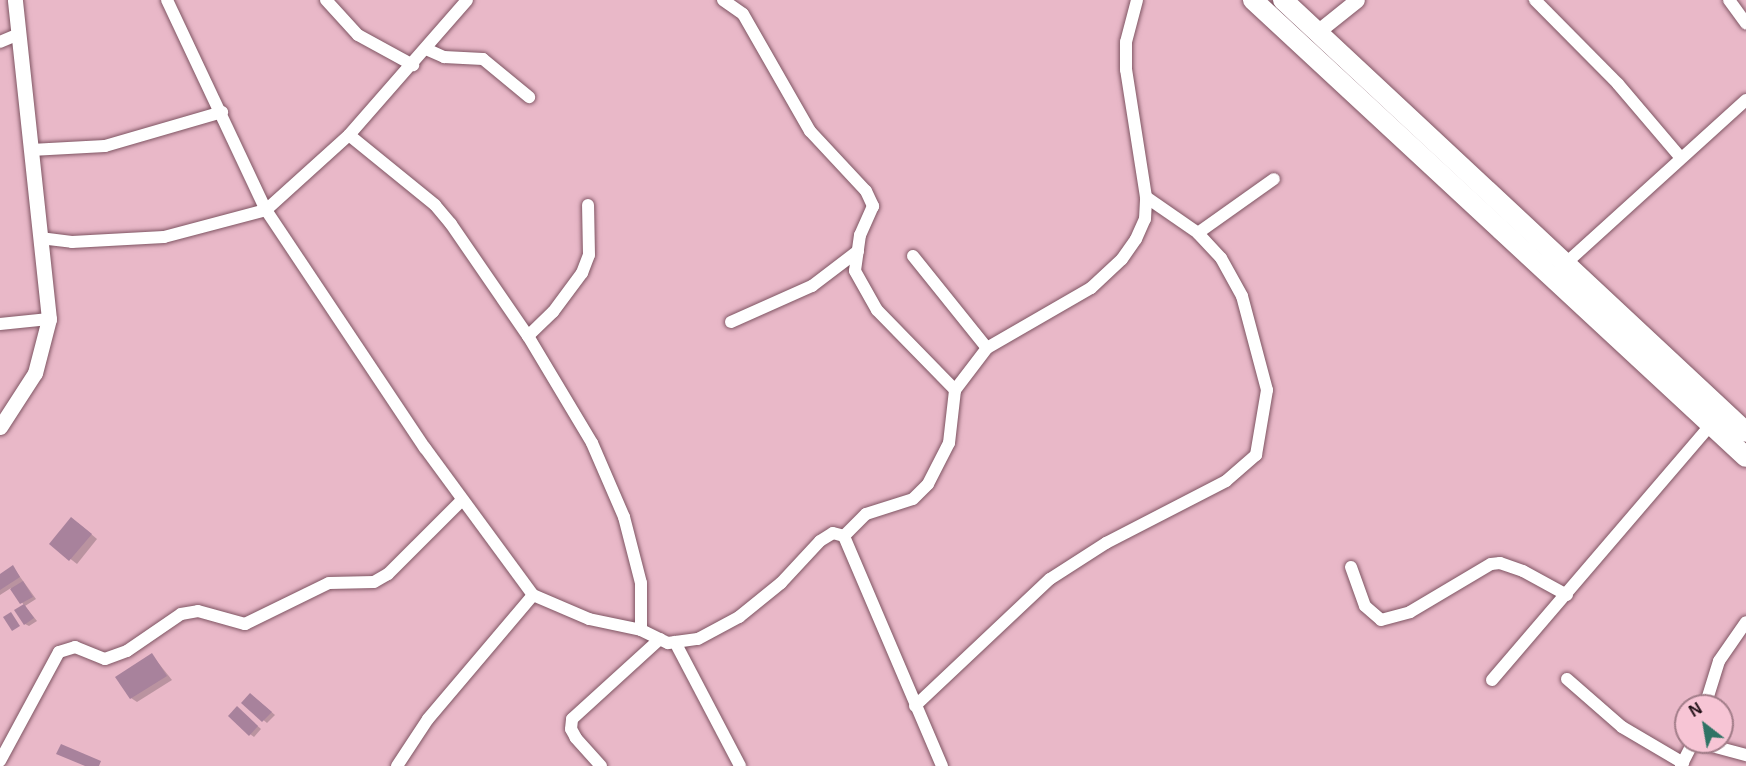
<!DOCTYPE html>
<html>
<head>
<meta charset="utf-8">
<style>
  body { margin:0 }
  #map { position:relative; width:1746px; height:766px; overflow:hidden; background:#e9b8c8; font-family:Helvetica,sans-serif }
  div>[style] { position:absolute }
  .shadow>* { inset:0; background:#0003 }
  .building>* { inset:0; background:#a8829c }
  .roads { filter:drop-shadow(0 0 2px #7f5563) drop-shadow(0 0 2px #7f5563) }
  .minor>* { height:12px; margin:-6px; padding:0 6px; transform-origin:6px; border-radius:6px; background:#fff }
  .tertiary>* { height:15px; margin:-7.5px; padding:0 7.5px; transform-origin:7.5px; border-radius:7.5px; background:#fff }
  .primary>* { height:20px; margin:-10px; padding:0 10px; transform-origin:10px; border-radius:10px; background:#fff }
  span { translate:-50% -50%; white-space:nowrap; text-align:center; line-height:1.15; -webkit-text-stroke:4.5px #f7c5d5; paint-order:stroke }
  .north { position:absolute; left:1674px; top:694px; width:60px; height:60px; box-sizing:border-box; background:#f7c5d5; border:2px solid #a17c88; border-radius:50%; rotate:329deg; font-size:16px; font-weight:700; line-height:24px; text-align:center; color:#1f0f15 }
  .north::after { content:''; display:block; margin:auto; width:21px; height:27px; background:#2f7365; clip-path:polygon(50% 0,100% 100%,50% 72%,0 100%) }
</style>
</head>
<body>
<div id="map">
  <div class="shadow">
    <i style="clip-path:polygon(78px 523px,97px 539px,77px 564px,51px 544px)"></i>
    <i style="clip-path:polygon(13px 567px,36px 599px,25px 606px,37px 621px,29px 626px,25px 624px,24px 605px,11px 588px,0 595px,0 576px)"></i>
    <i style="clip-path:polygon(152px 655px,172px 680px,137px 702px,131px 698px)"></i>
    <i style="clip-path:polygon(254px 697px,275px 715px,267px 723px,243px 703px)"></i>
    <i style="clip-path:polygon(241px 711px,261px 729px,254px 737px,250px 734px)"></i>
  </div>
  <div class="building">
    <i style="clip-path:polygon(71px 517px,92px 534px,69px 561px,49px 544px)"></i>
    <i style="clip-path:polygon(13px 565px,20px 577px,0 590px,0 574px)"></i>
    <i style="clip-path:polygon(23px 581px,33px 597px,20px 604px,10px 589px)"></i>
    <i style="clip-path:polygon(24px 604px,34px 618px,24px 625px,14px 610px)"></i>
    <i style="clip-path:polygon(11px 612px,20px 626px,12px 631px,3px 617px)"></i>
    <i style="clip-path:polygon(152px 653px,167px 676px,130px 699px,115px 677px)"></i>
    <i style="clip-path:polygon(250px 693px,272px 712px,262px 722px,241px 703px)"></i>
    <i style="clip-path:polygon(237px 706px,258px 726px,249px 736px,228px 716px)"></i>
    <i style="clip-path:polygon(61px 744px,101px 761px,99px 766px,85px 766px,56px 754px)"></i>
  </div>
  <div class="roads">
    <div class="minor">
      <i style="left:167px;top:0;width:232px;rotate:64.8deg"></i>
      <i style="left:266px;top:210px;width:112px;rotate:-42.1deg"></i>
      <i style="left:349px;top:135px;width:111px;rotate:39.1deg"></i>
      <i style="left:435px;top:205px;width:25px;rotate:50deg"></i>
      <i style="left:451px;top:224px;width:136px;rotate:55.5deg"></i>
      <i style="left:528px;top:336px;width:125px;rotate:59.1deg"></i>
      <i style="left:592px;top:443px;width:81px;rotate:66.6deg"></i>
      <i style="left:624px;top:517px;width:68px;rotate:75.6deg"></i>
      <i style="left:641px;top:583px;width:47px;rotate:90deg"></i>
      <i style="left:326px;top:0;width:47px;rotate:47.6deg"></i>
      <i style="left:358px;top:35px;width:63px;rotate:28.6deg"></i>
      <i style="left:723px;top:0;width:24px;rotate:35deg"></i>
      <i style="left:743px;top:14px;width:135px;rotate:60.2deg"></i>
      <i style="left:810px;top:131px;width:82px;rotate:47deg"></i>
      <i style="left:866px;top:191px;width:17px;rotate:65deg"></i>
      <i style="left:873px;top:206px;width:32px;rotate:114deg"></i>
      <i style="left:860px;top:235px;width:36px;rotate:98deg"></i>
      <i style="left:855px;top:271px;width:45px;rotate:60.6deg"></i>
      <i style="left:877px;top:310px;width:112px;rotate:45.7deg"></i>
      <i style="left:1535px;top:0;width:118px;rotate:45.3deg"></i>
      <i style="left:1618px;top:84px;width:97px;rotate:49.6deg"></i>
      <i style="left:1729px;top:0;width:29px;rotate:54deg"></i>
      <i style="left:0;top:42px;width:21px;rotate:-23deg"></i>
      <i style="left:426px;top:49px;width:20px;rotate:24deg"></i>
      <i style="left:444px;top:57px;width:39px;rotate:3deg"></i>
      <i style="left:483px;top:59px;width:60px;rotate:39.6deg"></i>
      <i style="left:349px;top:135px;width:179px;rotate:-48.8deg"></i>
      <i style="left:31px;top:150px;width:74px;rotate:-3.1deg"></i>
      <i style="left:105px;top:146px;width:122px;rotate:-16.2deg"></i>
      <i style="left:1198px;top:233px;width:93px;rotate:-35.4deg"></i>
      <i style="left:40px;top:238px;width:32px;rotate:7deg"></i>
      <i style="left:72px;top:242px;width:92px;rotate:-3.1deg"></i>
      <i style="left:164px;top:237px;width:106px;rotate:-14.8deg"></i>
      <i style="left:266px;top:210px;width:286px;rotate:56.3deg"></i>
      <i style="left:425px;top:448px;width:182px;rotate:53.7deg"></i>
      <i style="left:533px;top:595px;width:61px;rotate:23.2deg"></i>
      <i style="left:589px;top:619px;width:53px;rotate:11.9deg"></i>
      <i style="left:641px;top:630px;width:30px;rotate:26deg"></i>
      <i style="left:668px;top:643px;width:30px;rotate:-8deg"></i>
      <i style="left:698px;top:639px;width:47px;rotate:-28.2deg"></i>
      <i style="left:739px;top:617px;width:54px;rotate:-39deg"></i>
      <i style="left:781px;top:583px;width:57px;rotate:-47.1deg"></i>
      <i style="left:820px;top:541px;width:15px;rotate:-32deg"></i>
      <i style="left:833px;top:533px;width:11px;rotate:15deg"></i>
      <i style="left:913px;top:256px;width:118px;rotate:51.2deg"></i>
      <i style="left:1565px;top:264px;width:244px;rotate:-42.2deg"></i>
      <i style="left:731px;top:322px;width:89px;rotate:-24deg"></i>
      <i style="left:812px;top:286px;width:58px;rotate:-37.3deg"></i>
      <i style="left:0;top:324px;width:49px;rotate:-5.8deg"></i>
      <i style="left:528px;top:336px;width:35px;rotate:-44deg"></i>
      <i style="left:553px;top:312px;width:49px;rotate:-53.4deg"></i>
      <i style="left:582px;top:273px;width:19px;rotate:-69deg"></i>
      <i style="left:589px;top:255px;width:50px;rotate:-91.1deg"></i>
      <i style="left:1351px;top:567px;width:41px;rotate:70.3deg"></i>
      <i style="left:1365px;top:606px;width:21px;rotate:41deg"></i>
      <i style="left:1381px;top:620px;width:30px;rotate:-15deg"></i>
      <i style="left:1410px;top:612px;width:94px;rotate:-30.7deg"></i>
      <i style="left:1491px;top:564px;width:9px;rotate:-6deg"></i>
      <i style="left:1500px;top:563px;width:24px;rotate:19deg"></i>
      <i style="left:1523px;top:571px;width:50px;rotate:28.6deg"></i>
      <i style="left:675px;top:642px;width:140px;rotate:62.3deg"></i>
      <i style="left:1567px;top:679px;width:73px;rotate:41.1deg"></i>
      <i style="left:1622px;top:727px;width:71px;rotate:30.5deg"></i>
      <i style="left:1492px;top:680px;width:335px;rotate:-49.4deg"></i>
      <i style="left:915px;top:706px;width:185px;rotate:-43.3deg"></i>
      <i style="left:1050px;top:579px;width:67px;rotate:-32.7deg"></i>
      <i style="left:1106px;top:543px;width:135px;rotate:-27.3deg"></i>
      <i style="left:1226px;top:481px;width:40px;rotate:-41deg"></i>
      <i style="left:1256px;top:455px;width:66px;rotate:-80.4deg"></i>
      <i style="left:1267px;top:390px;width:97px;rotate:-104.9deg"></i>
      <i style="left:1242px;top:296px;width:43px;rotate:-118.9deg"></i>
      <i style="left:1221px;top:258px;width:34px;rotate:-133deg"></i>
      <i style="left:1198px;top:233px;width:63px;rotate:-145.3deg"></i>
      <i style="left:1705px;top:706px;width:47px;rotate:-72.7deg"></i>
      <i style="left:1719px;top:661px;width:47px;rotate:-55.3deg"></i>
      <i style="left:1697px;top:742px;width:51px;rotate:14.9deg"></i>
      <i style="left:0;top:761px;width:124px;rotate:-61.6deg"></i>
      <i style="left:59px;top:652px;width:17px;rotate:-17deg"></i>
      <i style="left:75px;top:647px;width:32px;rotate:22deg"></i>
      <i style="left:105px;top:659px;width:23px;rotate:-20deg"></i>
      <i style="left:127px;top:651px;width:65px;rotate:-34.4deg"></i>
      <i style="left:181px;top:614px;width:17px;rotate:-10deg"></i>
      <i style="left:198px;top:611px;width:49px;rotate:15.5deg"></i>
      <i style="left:245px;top:624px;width:93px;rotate:-26deg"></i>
      <i style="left:329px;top:583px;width:45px;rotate:-1.3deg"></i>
      <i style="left:374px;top:582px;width:16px;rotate:-30deg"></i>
      <i style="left:388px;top:574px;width:103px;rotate:-45deg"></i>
      <i style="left:397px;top:766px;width:56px;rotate:-56.6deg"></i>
      <i style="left:428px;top:719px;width:162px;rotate:-49.7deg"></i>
      <i style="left:601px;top:766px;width:38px;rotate:-132deg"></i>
      <i style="left:576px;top:738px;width:10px;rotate:-119deg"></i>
      <i style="left:571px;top:729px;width:10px;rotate:-84deg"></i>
      <i style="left:572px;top:719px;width:119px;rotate:-42.3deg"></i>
      <i style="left:942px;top:766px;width:250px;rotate:-113.1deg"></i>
      <i style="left:844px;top:536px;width:31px;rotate:-45deg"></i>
      <i style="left:866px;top:514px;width:49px;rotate:-17.7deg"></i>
      <i style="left:913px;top:499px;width:21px;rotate:-45deg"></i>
      <i style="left:928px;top:484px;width:46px;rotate:-62.9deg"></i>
      <i style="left:949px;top:443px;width:53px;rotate:-83.5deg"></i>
      <i style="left:955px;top:390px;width:53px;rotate:-52.7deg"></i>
      <i style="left:987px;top:348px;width:120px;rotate:-30deg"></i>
      <i style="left:1091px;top:288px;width:42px;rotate:-43.1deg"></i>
      <i style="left:1122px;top:259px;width:24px;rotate:-55deg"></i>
      <i style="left:1136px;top:239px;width:22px;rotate:-66deg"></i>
      <i style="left:1145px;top:219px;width:22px;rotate:-87deg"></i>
      <i style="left:1146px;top:197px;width:129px;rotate:-98.9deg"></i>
      <i style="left:1126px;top:70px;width:28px;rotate:-90deg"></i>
      <i style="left:1126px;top:42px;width:43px;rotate:-75.3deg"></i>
      <i style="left:1681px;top:766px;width:27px;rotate:-63deg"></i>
    </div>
    <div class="tertiary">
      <i style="left:1317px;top:32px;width:51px;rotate:-38.7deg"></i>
      <i style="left:0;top:427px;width:64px;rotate:-57.1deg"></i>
      <i style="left:35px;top:373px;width:56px;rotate:-75.5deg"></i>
      <i style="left:49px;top:319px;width:321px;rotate:-96.1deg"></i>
    </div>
    <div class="primary">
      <i style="left:1253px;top:0;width:672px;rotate:42.83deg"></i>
      <i style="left:1283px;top:0;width:633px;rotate:43.02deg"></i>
    </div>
  </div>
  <div class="north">N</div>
</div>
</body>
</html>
